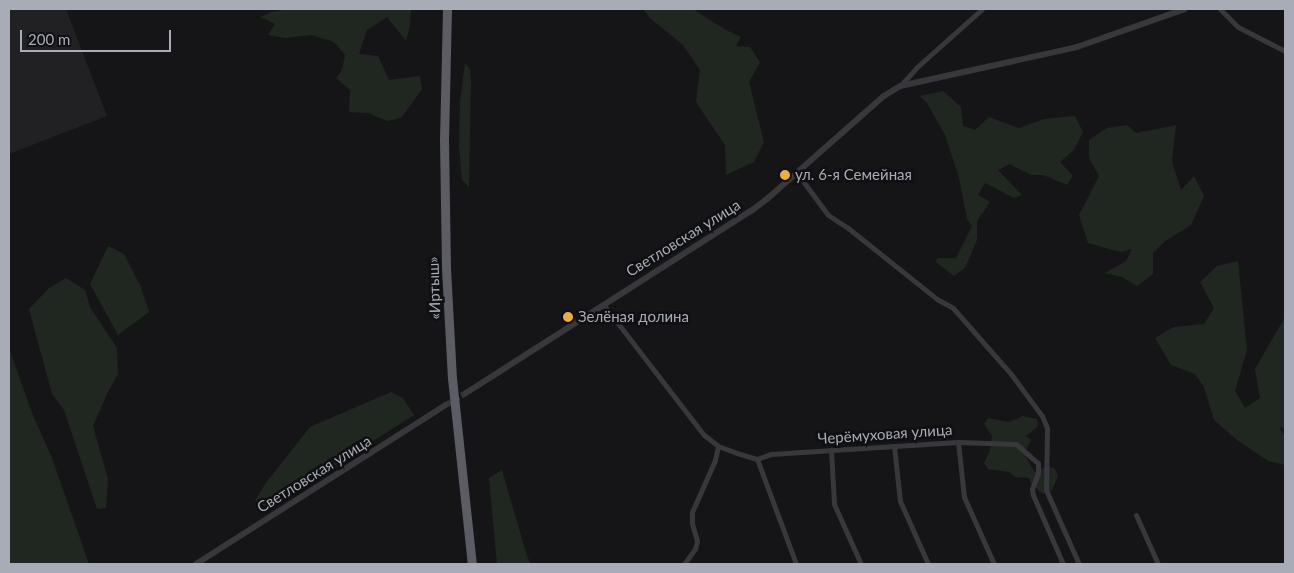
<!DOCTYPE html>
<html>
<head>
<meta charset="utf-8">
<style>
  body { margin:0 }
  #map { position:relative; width:1294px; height:573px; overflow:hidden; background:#151517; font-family:Lato,sans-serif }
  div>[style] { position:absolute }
  .built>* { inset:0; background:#212124 }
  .green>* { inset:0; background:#202721 }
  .tertiary-tunnel>* { height:6px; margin-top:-3px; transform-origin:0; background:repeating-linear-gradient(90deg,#323337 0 6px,transparent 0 9px) }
  .minor>* { height:5px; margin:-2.5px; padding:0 2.5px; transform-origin:2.5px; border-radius:2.5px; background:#37373c }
  .tertiary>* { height:6px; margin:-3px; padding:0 3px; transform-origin:3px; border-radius:3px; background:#37373c }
  .trunk>* { height:9px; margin:-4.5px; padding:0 4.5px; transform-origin:4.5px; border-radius:4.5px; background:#5b5c64 }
  .dots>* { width:14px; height:14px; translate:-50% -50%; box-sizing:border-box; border:2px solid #101012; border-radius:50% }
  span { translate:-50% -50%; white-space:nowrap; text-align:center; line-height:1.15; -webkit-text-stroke:5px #101012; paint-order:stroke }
  .poi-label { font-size:15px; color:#a8acb7 }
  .left { translate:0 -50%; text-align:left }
  .street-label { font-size:15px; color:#a8acb7 }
  .frame { position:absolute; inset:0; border:10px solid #a8acb7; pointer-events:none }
  .scale { position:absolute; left:20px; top:30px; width:151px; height:22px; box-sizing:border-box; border:2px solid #a8acb7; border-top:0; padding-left:6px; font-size:15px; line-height:18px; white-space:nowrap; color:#a8acb7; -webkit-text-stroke:4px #101012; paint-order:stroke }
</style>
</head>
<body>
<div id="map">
  <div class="built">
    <i style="clip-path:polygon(9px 9px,66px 9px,107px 116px,9px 154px)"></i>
  </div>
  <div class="green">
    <i style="clip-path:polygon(288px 9px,411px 9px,410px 26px,406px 41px,387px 17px,367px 30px,359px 54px,378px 56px,389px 80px,420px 76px,422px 89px,401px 118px,387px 121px,368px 113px,349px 112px,350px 90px,336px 78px,342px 70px,345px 55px,334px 42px,311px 35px,285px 38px,268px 35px,275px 24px,260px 17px,271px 12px)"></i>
    <i style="clip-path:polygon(643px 9px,693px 9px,724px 29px,741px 37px,736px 46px,750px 47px,760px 62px,749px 82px,764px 142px,754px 162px,726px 175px,725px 145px,696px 102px,700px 70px,683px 45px,650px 18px)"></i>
    <i style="clip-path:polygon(465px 63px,470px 69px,471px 82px,469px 187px,462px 180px,459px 146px,460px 102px)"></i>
    <i style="clip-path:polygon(943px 91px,961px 107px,963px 126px,975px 130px,989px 117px,1019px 128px,1044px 119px,1075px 116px,1083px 132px,1074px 150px,1060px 162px,1073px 176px,1067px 185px,1043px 175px,1031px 175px,1010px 164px,998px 170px,1022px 195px,1014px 198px,985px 183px,978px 195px,990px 202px,977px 221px,977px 240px,965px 268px,954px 276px,936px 262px,937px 258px,956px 258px,972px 226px,967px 219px,959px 178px,945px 135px,927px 103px,920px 96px)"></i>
    <i style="clip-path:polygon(1127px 125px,1136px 133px,1176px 125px,1172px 162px,1181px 190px,1194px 176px,1204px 196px,1191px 225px,1164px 242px,1153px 253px,1153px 274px,1137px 286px,1122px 277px,1105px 273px,1126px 261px,1132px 249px,1120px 252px,1088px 243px,1079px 215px,1099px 176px,1089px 158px,1089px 140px,1107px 128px)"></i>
    <i style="clip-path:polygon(108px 246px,124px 254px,141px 287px,149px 312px,118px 335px,90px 284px)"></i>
    <i style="clip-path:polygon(1238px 261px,1247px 350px,1235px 391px,1245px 408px,1260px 398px,1255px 369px,1285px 317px,1285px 428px,1279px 427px,1285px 437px,1285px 465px,1268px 461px,1237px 440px,1214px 420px,1204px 387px,1195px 374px,1171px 365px,1155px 338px,1174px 327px,1204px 324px,1214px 308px,1200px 282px,1217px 266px)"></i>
    <i style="clip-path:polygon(66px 278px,85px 290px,90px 307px,117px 348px,118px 374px,107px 394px,93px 426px,108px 479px,106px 508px,97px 509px,64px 410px,52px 394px,29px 309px,49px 288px)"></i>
    <i style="clip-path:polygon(9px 348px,32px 413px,52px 458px,89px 564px,9px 564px)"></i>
    <i style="clip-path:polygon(391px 392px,403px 398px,414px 415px,268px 508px,255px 501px,265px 484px,310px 427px)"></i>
    <i style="clip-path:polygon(1023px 416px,1037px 419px,1038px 426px,1026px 436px,1031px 440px,1024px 453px,1031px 466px,1035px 472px,1048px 466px,1055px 469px,1058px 476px,1052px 490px,1043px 494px,1032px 485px,1029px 478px,1015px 477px,1009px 472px,988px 469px,984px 463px,990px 450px,992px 436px,984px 424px,988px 418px,1009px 422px)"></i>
    <i style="clip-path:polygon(502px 470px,527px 556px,531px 564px,497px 564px,489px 478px)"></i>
  </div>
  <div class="tertiary-tunnel">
    <i style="left:446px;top:405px;width:23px;rotate:-31deg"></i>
  </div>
  <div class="minor">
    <i style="left:1220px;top:9px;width:25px;rotate:45deg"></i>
    <i style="left:1238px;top:27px;width:53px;rotate:27.1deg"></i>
    <i style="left:900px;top:86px;width:25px;rotate:-48deg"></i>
    <i style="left:917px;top:67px;width:87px;rotate:-41.7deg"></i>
    <i style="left:797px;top:173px;width:52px;rotate:53.6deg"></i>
    <i style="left:828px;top:215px;width:24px;rotate:33deg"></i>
    <i style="left:848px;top:228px;width:114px;rotate:38.6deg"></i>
    <i style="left:937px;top:299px;width:18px;rotate:29deg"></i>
    <i style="left:953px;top:308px;width:88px;rotate:48.7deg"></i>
    <i style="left:1011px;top:374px;width:52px;rotate:53.6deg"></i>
    <i style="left:1042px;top:416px;width:13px;rotate:67deg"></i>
    <i style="left:1047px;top:428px;width:62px;rotate:90.9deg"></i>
    <i style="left:1046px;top:490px;width:81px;rotate:66deg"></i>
    <i style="left:603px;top:304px;width:165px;rotate:52.4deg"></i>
    <i style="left:704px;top:435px;width:18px;rotate:38deg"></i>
    <i style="left:718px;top:446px;width:20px;rotate:20deg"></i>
    <i style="left:737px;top:453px;width:21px;rotate:17deg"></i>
    <i style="left:757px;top:459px;width:15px;rotate:-20deg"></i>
    <i style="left:771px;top:454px;width:187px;rotate:-3.7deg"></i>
    <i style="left:958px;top:442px;width:58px;rotate:2deg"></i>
    <i style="left:1016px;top:444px;width:29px;rotate:41deg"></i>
    <i style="left:1038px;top:463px;width:10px;rotate:90deg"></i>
    <i style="left:1038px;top:473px;width:17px;rotate:111deg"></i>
    <i style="left:1032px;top:489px;width:6px;rotate:81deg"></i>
    <i style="left:1033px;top:495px;width:75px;rotate:66.5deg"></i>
    <i style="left:958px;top:442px;width:55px;rotate:83.8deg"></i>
    <i style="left:964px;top:497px;width:73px;rotate:65.9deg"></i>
    <i style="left:894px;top:446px;width:55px;rotate:83.8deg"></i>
    <i style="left:900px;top:501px;width:69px;rotate:66deg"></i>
    <i style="left:831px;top:450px;width:54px;rotate:86.8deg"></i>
    <i style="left:834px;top:504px;width:66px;rotate:65.8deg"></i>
    <i style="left:757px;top:459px;width:112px;rotate:69.6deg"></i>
    <i style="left:1136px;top:515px;width:54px;rotate:65.8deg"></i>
    <i style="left:684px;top:564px;width:19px;rotate:-54deg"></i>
    <i style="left:695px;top:549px;width:8px;rotate:-76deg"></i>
    <i style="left:697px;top:541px;width:19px;rotate:-106deg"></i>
    <i style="left:692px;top:523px;width:11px;rotate:-90deg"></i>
    <i style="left:692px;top:512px;width:57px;rotate:-66.1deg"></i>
    <i style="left:715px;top:460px;width:14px;rotate:-78deg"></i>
  </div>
  <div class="tertiary">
    <i style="left:466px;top:393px;width:338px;rotate:-32.6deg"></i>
    <i style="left:751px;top:211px;width:20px;rotate:-37deg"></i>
    <i style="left:767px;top:199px;width:156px;rotate:-41.4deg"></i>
    <i style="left:884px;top:96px;width:19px;rotate:-32deg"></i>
    <i style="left:900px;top:86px;width:181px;rotate:-12.4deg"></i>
    <i style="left:1077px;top:47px;width:114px;rotate:-19.4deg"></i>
    <i style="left:196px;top:564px;width:296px;rotate:-32.5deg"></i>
  </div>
  <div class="trunk">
    <i style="left:447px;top:9px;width:131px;rotate:91.3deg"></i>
    <i style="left:444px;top:140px;width:128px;rotate:89.1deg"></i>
    <i style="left:446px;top:268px;width:110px;rotate:86.9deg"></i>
    <i style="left:452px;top:378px;width:187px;rotate:83.9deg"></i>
  </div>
  <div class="dots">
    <i style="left:785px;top:175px;background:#ecb039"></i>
    <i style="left:568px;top:317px;background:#ecb039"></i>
  </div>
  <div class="poi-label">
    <span class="left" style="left:795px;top:175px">ул. 6-я Семейная</span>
    <span class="left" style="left:578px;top:317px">Зелёная долина</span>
  </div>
  <div class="street-label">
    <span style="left:683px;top:238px;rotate:-32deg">Светловская улица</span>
    <span style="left:434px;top:288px;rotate:-92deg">«Иртыш»</span>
    <span style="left:885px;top:434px;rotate:-4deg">Черёмуховая улица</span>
    <span style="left:314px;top:474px;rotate:-32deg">Светловская улица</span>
  </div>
  <div class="frame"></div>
  <div class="scale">200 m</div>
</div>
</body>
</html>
